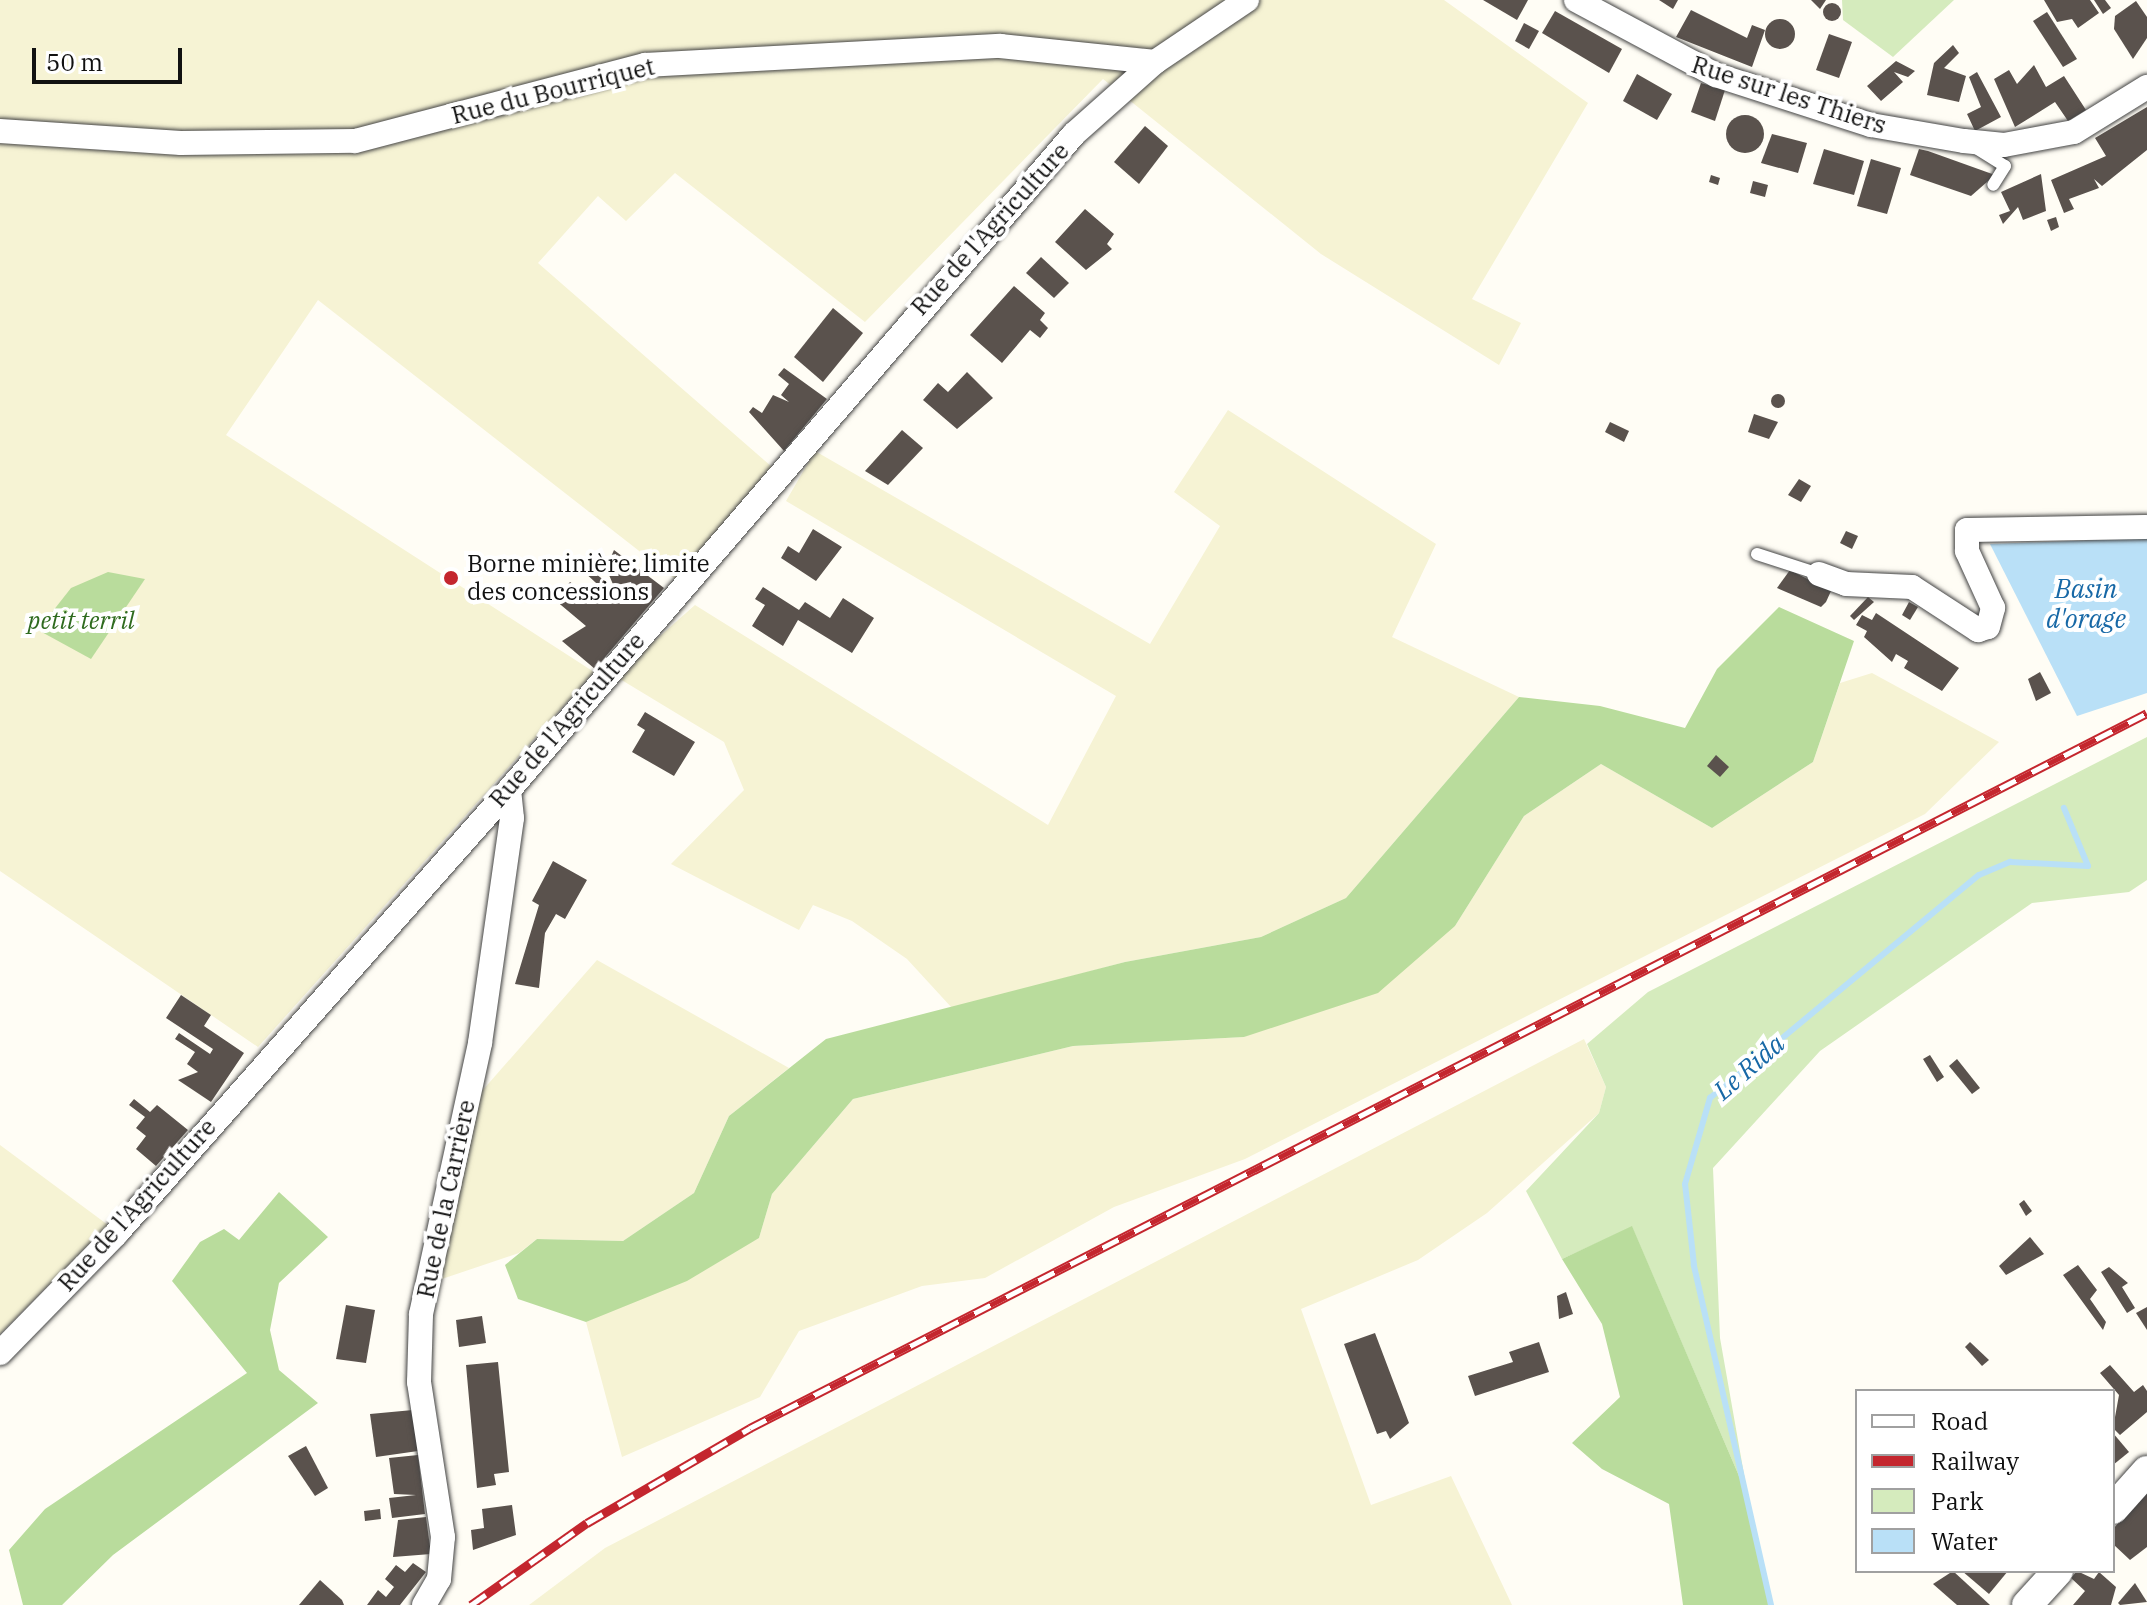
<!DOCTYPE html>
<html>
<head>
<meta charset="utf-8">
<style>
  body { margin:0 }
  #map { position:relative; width:2147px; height:1605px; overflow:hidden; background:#fffdf5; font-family:"IBM Plex Serif",serif }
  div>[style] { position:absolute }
  .farmland>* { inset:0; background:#f6f3d4 }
  .green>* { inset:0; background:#d5ebbd }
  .forest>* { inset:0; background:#b9dc9c }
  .water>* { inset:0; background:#b9e0f7 }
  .stream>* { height:6px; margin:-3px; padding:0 3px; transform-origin:3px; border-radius:3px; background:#b9e0f7 }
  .building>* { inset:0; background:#5a524d }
  .round { border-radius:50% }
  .roads { filter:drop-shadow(0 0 2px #444) drop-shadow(0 0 2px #444) }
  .service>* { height:12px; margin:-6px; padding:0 6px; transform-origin:6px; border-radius:6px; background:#fff }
  .minor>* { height:24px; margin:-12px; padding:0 12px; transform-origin:12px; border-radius:12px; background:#fff }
  .tertiary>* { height:30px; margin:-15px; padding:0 15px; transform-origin:15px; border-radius:15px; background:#fff }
  .rail>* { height:9px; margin-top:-4.5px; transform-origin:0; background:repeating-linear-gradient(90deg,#fff 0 18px,#c4262e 0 36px); box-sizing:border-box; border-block:2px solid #c4262e }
  .dots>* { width:22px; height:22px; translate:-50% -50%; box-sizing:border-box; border:4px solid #fff; border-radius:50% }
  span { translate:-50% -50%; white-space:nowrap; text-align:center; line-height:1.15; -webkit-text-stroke:8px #fff; paint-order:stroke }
  .street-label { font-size:24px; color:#111 }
  .poi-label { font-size:24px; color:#111 }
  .left { translate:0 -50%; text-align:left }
  .park-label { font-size:24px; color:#2f6b1f; font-style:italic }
  .water-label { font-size:26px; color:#1768a6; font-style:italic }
  .legend { position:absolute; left:1855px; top:1389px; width:260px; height:184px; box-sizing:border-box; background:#fff; border:2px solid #a0a0a0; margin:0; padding:10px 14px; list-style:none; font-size:24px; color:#111 }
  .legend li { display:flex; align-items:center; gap:16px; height:40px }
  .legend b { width:40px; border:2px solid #a0a0a0 }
  .scale { position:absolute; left:32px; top:48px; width:150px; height:36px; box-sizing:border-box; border:4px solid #111; border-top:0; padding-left:10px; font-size:24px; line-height:28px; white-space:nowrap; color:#111; -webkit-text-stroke:6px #fff; paint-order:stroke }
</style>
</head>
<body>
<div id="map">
  <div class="farmland">
    <i style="clip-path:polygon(0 0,1444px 0,1588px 103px,1472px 299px,1521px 323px,1499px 365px,1321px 254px,1103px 79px,865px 322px,675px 173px,626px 221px,598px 196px,538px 263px,772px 467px,675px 579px,318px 300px,226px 435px,594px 672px,258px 1047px,0 871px)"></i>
    <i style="clip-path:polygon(1228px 410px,1436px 544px,1392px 637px,1519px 697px,1346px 898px,1261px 937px,1125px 962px,952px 1008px,907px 959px,852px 921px,813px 905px,799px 930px,671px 864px,744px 790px,724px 742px,615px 676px,695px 605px,1048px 825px,1116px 696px,786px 501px,815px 451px,1150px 644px,1220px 526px,1174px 492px)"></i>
    <i style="clip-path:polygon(1872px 673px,1999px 742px,1925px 814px,1245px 1159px,1114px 1207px,985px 1278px,922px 1286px,799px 1331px,760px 1397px,622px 1457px,586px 1322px,759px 1238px,772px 1194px,853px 1099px,1073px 1046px,1244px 1037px,1455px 926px,1524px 816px,1601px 764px,1712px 828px,1813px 762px,1840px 683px)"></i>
    <i style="clip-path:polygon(597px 960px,789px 1068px,729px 1116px,694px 1193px,623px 1241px,537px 1239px,519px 1253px,427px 1284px,475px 1099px)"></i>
    <i style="clip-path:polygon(1584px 1039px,1606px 1087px,1599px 1113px,1487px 1213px,1418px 1260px,1301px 1309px,1371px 1505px,1451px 1476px,1512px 1605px,529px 1605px,605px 1548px)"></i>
    <i style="clip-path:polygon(0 1145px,108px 1225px,0 1334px)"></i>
  </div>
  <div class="green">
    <i style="clip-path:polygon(1842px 0,1954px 0,1893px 57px,1843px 20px)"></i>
    <i style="clip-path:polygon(2147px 737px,2147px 880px,2129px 892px,2032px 903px,1820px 1051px,1713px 1168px,1720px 1338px,1748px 1497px,1632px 1227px,1562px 1259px,1526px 1191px,1599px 1113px,1606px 1087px,1587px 1044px,1648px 992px)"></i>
  </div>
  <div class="forest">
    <i style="clip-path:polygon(108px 572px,145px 579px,91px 659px,38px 630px,71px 588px)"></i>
    <i style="clip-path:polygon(1779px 607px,1854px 641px,1813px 762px,1712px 828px,1601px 764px,1524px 816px,1455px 926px,1378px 993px,1244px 1037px,1073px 1046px,853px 1099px,772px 1194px,759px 1238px,687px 1281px,586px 1322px,518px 1299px,505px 1265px,537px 1239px,623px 1241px,694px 1193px,729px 1116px,826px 1039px,1125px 962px,1261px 937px,1346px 898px,1519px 697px,1600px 706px,1685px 728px,1717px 669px)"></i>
    <i style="clip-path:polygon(279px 1192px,328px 1237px,279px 1283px,270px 1330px,279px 1370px,318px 1403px,113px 1555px,62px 1605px,23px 1605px,9px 1550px,45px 1509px,247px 1373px,172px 1281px,200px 1242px,224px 1229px,239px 1240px)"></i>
    <i style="clip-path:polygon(1632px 1226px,1748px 1497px,1771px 1605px,1683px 1605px,1669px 1504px,1602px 1469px,1572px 1443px,1620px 1397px,1602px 1324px,1562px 1259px)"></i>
  </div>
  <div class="water">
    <i style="clip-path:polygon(2147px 538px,2147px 693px,2077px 716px,1990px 544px)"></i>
  </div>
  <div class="stream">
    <i style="left:1771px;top:1605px;width:349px;rotate:-102.8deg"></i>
    <i style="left:1694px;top:1265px;width:81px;rotate:-96.3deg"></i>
    <i style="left:1685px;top:1184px;width:90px;rotate:-73.8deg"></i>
    <i style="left:1710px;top:1098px;width:349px;rotate:-39.7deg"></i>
    <i style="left:1979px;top:875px;width:34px;rotate:-23deg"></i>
    <i style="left:2010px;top:862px;width:78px;rotate:2.9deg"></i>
    <i style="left:2088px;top:866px;width:63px;rotate:-112.5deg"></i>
  </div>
  <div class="building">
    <i style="clip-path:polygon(1483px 0,1528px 0,1517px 20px)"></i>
    <i style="clip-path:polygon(1659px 0,1678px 0,1673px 9px)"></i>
    <i style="clip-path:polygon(1811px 0,1826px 0,1820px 9px)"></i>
    <i style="clip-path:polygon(2044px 0,2090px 0,2099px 13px,2078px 28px,2072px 19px,2057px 22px)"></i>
    <i style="clip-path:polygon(2094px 0,2105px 0,2111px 8px,2103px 14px)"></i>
    <i style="clip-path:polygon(2136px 1px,2147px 17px,2147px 38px,2133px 59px,2114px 29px,2115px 16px)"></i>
    <i class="round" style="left:1823px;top:3px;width:18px;height:18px"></i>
    <i style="clip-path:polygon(1691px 10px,1747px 38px,1752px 25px,1765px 30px,1752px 67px,1676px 37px)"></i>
    <i style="clip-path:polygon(1555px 11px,1622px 49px,1609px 73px,1542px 33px)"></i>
    <i style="clip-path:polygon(2047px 12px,2077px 59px,2063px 67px,2033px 21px)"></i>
    <i class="round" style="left:1765px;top:19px;width:30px;height:30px"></i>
    <i style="clip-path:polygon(1524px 23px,1539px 31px,1529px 49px,1515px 41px)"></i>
    <i style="clip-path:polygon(1829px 34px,1852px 42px,1839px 78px,1816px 70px)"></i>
    <i style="clip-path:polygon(1953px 45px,1959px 53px,1944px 68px,1966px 76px,1959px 102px,1927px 95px,1934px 63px)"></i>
    <i style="clip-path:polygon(1896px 61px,1915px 71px,1908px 77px,1894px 72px,1903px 82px,1881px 101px,1867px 86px)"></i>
    <i style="clip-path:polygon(2034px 65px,2046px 87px,2064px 76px,2086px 110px,2068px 121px,2055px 102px,2015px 127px,1994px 79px,2009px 70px,2017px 84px)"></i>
    <i style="clip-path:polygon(1977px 72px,2001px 117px,1975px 131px,1967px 114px,1981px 107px,1969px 77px)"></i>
    <i style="clip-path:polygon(1637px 74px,1672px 94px,1657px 120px,1623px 101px)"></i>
    <i style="clip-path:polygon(1701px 83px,1725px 90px,1715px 121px,1691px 112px)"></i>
    <i style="clip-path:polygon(2147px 107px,2147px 150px,2102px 186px,2094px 179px,2099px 188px,2069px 199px,2074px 209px,2064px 213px,2051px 180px,2106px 156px,2095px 138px)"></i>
    <i class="round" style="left:1726px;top:115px;width:38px;height:38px"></i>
    <i style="clip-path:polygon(1145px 126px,1168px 146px,1139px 184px,1114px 162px)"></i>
    <i style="clip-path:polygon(1772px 134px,1807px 143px,1798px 173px,1761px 163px)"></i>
    <i style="clip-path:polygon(1824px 149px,1864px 161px,1854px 195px,1813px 184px)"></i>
    <i style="clip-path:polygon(1919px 149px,1928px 151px,1995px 175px,1971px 196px,1910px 175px)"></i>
    <i style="clip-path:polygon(1871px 159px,1901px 168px,1887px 214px,1857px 206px)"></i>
    <i style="clip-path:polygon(2041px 174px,2046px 211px,2023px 220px,2018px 207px,2003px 224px,1999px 215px,2010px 211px,2001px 192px)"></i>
    <i style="clip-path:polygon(1711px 175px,1720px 178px,1718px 185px,1709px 182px)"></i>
    <i style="clip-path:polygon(1753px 181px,1768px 185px,1765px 197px,1750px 193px)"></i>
    <i style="clip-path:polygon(1085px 209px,1114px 234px,1107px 244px,1112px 249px,1086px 270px,1055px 242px)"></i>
    <i style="clip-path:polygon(2056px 217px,2059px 227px,2051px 231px,2047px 220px)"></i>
    <i style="clip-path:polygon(1041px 257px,1069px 283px,1054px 298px,1026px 273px)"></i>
    <i style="clip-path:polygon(1014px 286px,1045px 313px,1040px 320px,1048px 328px,1040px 338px,1030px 330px,1002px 363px,970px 335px)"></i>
    <i style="clip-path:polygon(833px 308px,863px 333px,823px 382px,794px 357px)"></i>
    <i style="clip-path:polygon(784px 368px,827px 399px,784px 451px,749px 412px,753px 407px,762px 413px,773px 395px,789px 402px,781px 395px,789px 384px,778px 375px)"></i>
    <i style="clip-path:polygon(967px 372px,993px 398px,957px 429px,923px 400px,938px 383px,948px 392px)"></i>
    <i class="round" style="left:1771px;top:394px;width:14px;height:14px"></i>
    <i style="clip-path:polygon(1754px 414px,1778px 422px,1769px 439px,1748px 432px)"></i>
    <i style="clip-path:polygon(1610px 422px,1629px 431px,1624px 442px,1605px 432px)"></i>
    <i style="clip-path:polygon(902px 430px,923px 448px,888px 485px,865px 471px)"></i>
    <i style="clip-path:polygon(1799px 479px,1811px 486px,1801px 502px,1788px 495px)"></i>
    <i style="clip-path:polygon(813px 529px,842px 547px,816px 581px,781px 558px,788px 546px,799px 553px)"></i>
    <i style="clip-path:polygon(1846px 531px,1858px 536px,1852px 549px,1840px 543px)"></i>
    <i style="clip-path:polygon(614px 550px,664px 588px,595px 669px,562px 641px,586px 626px,555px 600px,570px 582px,600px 603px,608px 594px,582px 570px,586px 566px,615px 589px,606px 568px)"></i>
    <i style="clip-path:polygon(1790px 570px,1831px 591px,1826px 602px,1821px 607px,1777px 588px)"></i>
    <i style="clip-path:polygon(763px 587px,799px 610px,805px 602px,830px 618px,843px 598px,874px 618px,852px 653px,798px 620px,783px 646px,752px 626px,765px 605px,755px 599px)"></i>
    <i style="clip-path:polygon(1868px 597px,1874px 602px,1854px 620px,1850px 616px)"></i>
    <i style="clip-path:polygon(1909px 602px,1918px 607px,1910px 620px,1902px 615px)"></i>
    <i style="clip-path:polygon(1876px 613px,1959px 668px,1942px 691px,1904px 668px,1908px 661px,1896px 654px,1892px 662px,1864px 637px,1867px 631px,1856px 625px,1862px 615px,1872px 620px)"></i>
    <i style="clip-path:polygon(2040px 672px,2051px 693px,2036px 701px,2028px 679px)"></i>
    <i style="clip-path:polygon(645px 712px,695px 742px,674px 776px,632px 752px,645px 730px,637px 725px)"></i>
    <i style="clip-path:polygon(1716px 755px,1729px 767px,1720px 777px,1707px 766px)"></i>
    <i style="clip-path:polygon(553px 861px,587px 880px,565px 919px,556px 914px,545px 933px,539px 988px,515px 984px,539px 905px,532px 901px)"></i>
    <i style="clip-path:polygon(181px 995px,211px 1015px,204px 1026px,244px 1053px,211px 1102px,178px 1080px,198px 1072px,187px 1064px,195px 1052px,175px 1039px,179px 1033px,210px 1054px,213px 1049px,166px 1018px)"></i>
    <i style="clip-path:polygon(1930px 1055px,1944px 1077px,1937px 1082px,1923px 1059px)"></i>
    <i style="clip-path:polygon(1957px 1059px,1980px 1088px,1972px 1094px,1949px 1066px)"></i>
    <i style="clip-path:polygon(134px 1099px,150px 1112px,157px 1105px,188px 1130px,156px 1166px,136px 1149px,146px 1136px,136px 1128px,145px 1117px,129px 1105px)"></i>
    <i style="clip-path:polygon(2024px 1200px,2032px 1211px,2026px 1216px,2019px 1204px)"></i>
    <i style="clip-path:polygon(2030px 1237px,2044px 1254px,2006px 1275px,1999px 1266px)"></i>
    <i style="clip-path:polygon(2078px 1265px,2097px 1290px,2090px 1299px,2106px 1322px,2103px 1330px,2063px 1275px)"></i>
    <i style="clip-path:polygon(2109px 1267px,2128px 1283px,2122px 1287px,2135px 1308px,2127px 1313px,2101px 1272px)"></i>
    <i style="clip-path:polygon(1566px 1292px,1573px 1314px,1559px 1319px,1557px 1296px)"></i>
    <i style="clip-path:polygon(346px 1305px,375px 1310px,366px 1363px,336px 1359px)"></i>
    <i style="clip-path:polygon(2147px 1307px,2147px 1330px,2136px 1313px)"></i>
    <i style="clip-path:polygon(482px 1316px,486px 1343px,459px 1347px,456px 1320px)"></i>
    <i style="clip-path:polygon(1375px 1333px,1409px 1423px,1390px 1439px,1386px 1431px,1377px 1434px,1344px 1344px)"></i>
    <i style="clip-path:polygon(1539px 1342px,1549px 1372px,1475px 1396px,1468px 1376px,1513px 1362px,1509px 1352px)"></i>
    <i style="clip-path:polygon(1970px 1342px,1989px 1360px,1982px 1366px,1965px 1347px)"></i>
    <i style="clip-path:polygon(498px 1362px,509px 1472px,494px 1474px,496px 1485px,477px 1488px,466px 1365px)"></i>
    <i style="clip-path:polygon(2110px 1365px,2134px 1392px,2143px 1385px,2147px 1391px,2147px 1412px,2120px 1435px,2113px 1428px,2119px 1395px,2100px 1373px)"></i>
    <i style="clip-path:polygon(413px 1410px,418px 1451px,376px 1457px,370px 1414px)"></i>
    <i style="clip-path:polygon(2113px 1433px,2129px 1452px,2113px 1465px)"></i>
    <i style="clip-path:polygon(306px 1446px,328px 1488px,315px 1496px,288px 1456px)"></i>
    <i style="clip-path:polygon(418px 1455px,425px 1514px,392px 1518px,389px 1498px,416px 1495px,394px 1494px,389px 1458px)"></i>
    <i style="clip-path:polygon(2147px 1490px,2147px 1547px,2130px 1560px,2113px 1544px,2113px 1529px)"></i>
    <i style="clip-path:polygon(512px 1505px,516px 1535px,473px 1550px,471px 1530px,484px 1528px,482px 1509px)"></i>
    <i style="clip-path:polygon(380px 1509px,381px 1519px,365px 1521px,364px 1511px)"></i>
    <i style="clip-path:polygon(426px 1517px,431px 1554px,393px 1557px,398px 1520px)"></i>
    <i style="clip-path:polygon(413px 1563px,426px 1572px,400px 1605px,367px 1605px,378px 1590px,386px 1597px,394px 1587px,385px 1579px,396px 1565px,405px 1572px)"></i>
    <i style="clip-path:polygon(1953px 1571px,1990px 1605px,1957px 1605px,1933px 1584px)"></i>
    <i style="clip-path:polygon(1962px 1571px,2008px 1571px,1989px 1594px)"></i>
    <i style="clip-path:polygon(2077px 1571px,2094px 1579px,2099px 1572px,2116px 1587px,2111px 1605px,2073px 1605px,2085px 1591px,2071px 1578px)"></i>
    <i style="clip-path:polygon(320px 1580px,342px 1600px,344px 1605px,299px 1605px)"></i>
    <i style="clip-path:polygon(2135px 1583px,2147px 1602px,2120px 1605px,2118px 1603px)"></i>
  </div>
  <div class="roads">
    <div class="service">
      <i style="left:1976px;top:148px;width:34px;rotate:32deg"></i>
      <i style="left:2005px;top:166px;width:22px;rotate:122deg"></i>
      <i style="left:1757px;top:554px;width:65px;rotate:17.9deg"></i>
    </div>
    <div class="minor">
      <i style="left:1576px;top:0;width:159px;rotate:28.2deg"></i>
      <i style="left:1716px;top:75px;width:163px;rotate:17.9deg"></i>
      <i style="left:1871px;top:125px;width:94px;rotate:9.8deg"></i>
      <i style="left:1964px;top:141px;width:40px;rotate:5.7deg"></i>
      <i style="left:2004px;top:145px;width:71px;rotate:-10.5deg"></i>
      <i style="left:2074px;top:132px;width:86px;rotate:-31.7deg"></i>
      <i style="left:0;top:131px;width:181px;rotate:3.8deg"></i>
      <i style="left:181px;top:143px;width:174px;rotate:-0.7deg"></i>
      <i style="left:355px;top:141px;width:300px;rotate:-14.7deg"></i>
      <i style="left:645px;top:65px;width:356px;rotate:-3.1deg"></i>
      <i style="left:1000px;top:46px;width:156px;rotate:5.9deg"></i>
      <i style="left:1819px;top:574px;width:29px;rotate:20deg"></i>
      <i style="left:1846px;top:584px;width:66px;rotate:2.6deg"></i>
      <i style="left:1912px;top:587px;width:79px;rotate:33.1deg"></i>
      <i style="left:1978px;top:630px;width:10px;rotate:-17deg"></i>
      <i style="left:1988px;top:627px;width:20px;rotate:-75deg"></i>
      <i style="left:1993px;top:608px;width:63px;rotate:-114.5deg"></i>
      <i style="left:1967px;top:551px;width:21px;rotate:-90deg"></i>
      <i style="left:1967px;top:530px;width:180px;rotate:-1deg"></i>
      <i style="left:0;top:1353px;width:166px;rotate:-45.7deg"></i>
      <i style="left:116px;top:1234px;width:593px;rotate:-48.49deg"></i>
      <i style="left:509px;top:790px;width:866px;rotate:-49.26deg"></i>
      <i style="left:1074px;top:134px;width:108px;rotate:-41.6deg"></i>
      <i style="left:1155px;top:62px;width:111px;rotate:-34deg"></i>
      <i style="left:424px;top:1605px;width:30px;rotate:-60deg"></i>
      <i style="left:439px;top:1579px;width:42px;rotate:-84.6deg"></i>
      <i style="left:443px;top:1537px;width:157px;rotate:-98.8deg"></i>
      <i style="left:419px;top:1382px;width:68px;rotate:-88.3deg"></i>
      <i style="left:421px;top:1314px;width:277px;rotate:-77.7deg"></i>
      <i style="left:480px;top:1043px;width:227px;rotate:-81.9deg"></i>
      <i style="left:512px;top:818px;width:28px;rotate:-96deg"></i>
    </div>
    <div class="tertiary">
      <i style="left:2113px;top:1509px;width:51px;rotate:-48.2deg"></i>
      <i style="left:2027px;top:1605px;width:46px;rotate:-47.6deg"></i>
    </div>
  </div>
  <div class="rail">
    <i style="left:471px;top:1605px;width:142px;rotate:-35.3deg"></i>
    <i style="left:587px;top:1523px;width:189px;rotate:-30.2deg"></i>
    <i style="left:750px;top:1428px;width:1569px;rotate:-27.1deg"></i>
  </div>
  <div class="dots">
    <i style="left:451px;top:578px;background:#c4262e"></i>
  </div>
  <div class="street-label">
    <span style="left:553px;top:91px;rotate:-14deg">Rue du Bourriquet</span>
    <span style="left:1789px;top:95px;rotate:18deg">Rue sur les Thiers</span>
    <span style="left:990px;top:229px;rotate:-48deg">Rue de l'Agriculture</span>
    <span style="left:567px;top:720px;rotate:-49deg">Rue de l'Agriculture</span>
    <span style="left:446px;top:1199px;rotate:-78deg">Rue de la Carrière</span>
    <span style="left:137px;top:1205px;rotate:-48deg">Rue de l'Agriculture</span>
  </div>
  <div class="poi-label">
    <span class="left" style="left:467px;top:578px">Borne minière: limite<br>des concessions</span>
  </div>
  <div class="park-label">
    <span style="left:81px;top:621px">petit terril</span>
  </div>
  <div class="water-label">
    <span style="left:2086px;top:604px">Basin<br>d'orage</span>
    <span style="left:1749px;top:1067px;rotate:-41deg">Le Rida</span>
  </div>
  <ul class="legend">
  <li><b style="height:10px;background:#fff"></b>Road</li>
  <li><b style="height:10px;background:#c4262e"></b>Railway</li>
  <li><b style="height:22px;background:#d5ebbd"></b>Park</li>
  <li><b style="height:22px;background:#b9e0f7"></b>Water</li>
  </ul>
  <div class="scale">50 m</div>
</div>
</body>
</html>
